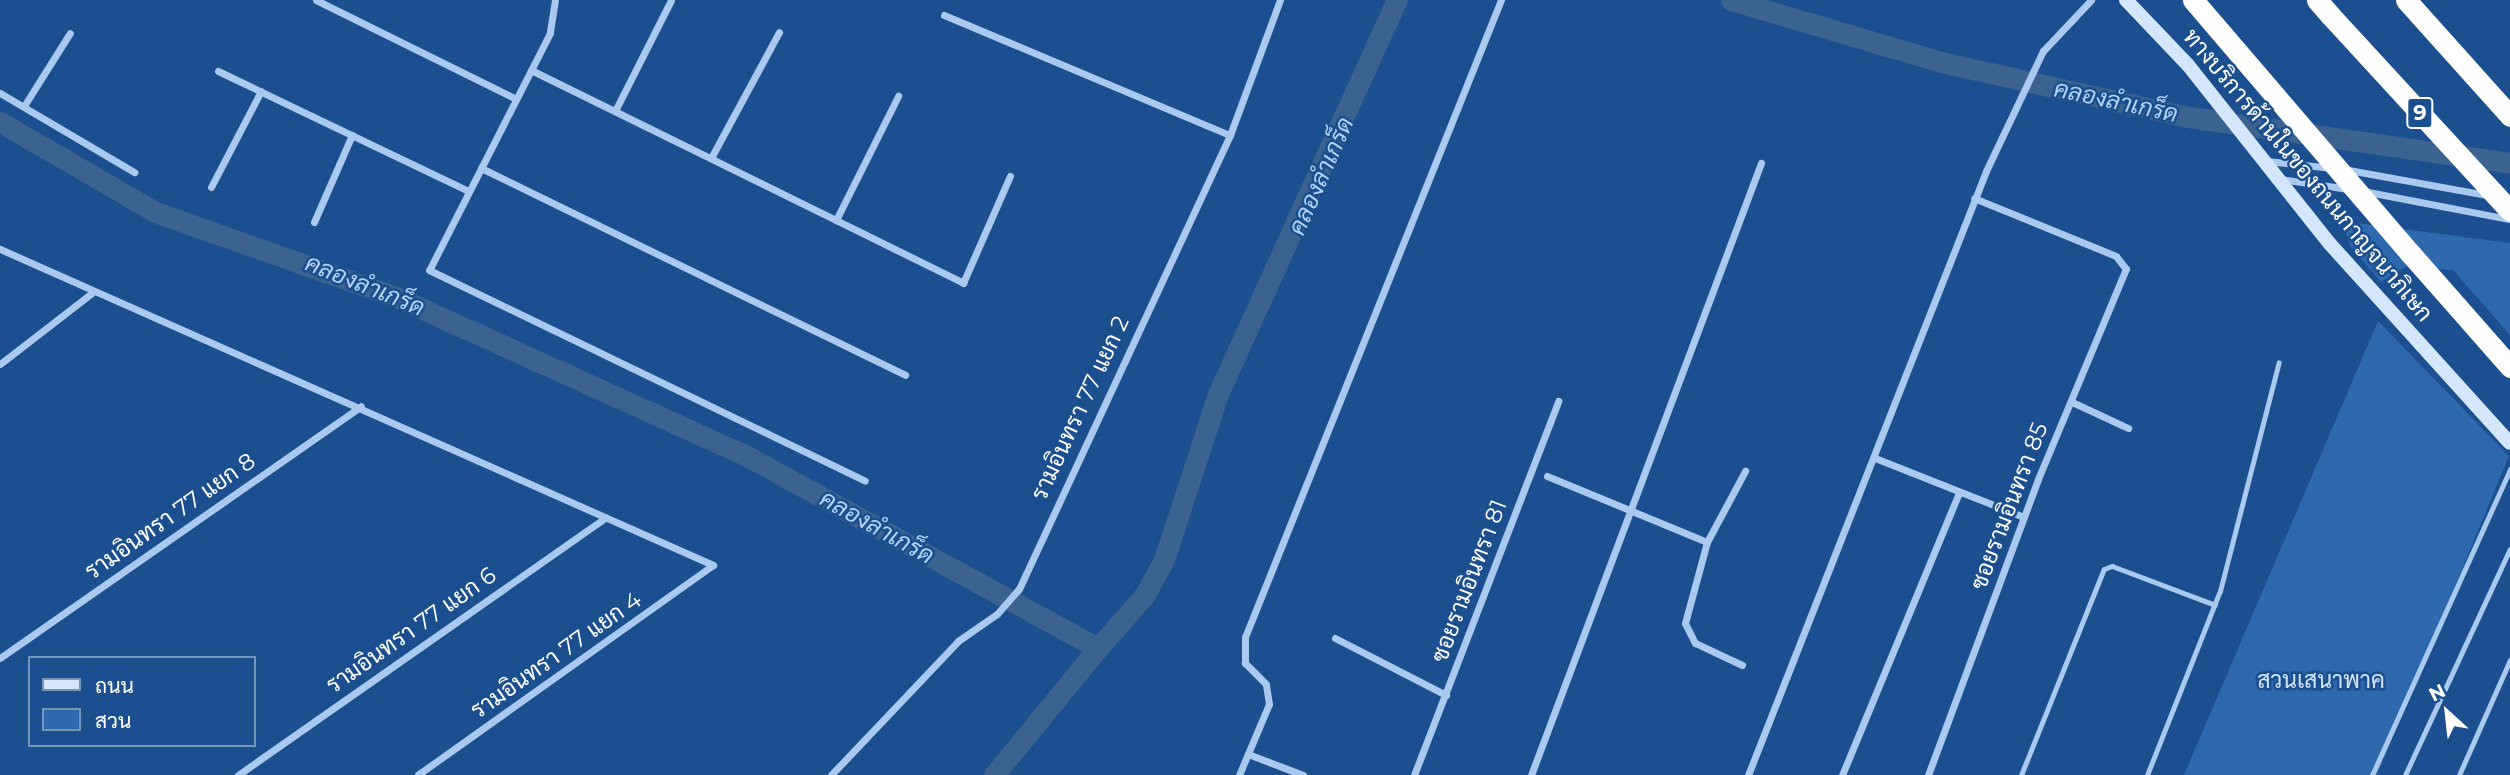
<!DOCTYPE html>
<html>
<head>
<meta charset="utf-8">
<style>
  body { margin:0 }
  #map { position:relative; width:2510px; height:775px; overflow:hidden; background:#1b4f8f; font-family:Montserrat,Sarabun,sans-serif }
  div>[style] { position:absolute }
  .green>* { inset:0; background:#2e69ad }
  .canal>* { height:21px; margin:-10.5px; padding:0 10.5px; transform-origin:10.5px; border-radius:10.5px; background:#3c6290 }
  .lane>* { height:5px; margin:-2.5px; padding:0 2.5px; transform-origin:2.5px; border-radius:2.5px; background:#a9c9ee }
  .street>* { height:7px; margin:-3.5px; padding:0 3.5px; transform-origin:3.5px; border-radius:3.5px; background:#a9c9ee }
  .secondary>* { height:14px; margin:-7px; padding:0 7px; transform-origin:7px; border-radius:7px; background:#d6e6fa }
  .highway>* { height:21px; margin:-10.5px; padding:0 10.5px; transform-origin:10.5px; border-radius:10.5px; background:#fff }
  .highway-bridge>* { height:21px; margin:-10.5px; padding:0 10.5px; transform-origin:10.5px; border-radius:10.5px; background:#fff }
  span { translate:-50% -50%; white-space:nowrap; text-align:center; line-height:1.15; -webkit-text-stroke:5px #1b4f8f; paint-order:stroke }
  .shield-label span { padding:2px 5px; background:#1b4f8f; border:2px solid; border-radius:5px; -webkit-text-stroke-width:0 }
  .shield-label { font-size:21px; color:#fff; font-weight:700 }
  .street-label { font-size:23px; color:#fff }
  .park-label { font-size:23px; color:#cfe3fa }
  .water-label { font-size:24px; color:#b5d3f5; font-style:italic }
  .legend { position:absolute; left:28px; top:656px; width:228px; height:91px; box-sizing:border-box; background:#1b4f8f; border:2px solid #7695bc; margin:0; padding:9px 12px; list-style:none; font-size:21px; color:#fff }
  .legend li { display:flex; align-items:center; gap:14px; height:35px }
  .legend b { width:35px; border:2px solid #7695bc }
  .north { position:absolute; left:2412px; top:677px; width:70px; height:70px; -webkit-text-stroke:5px #1b4f8f; paint-order:stroke; rotate:333deg; font-size:19px; font-weight:700; line-height:28px; text-align:center; color:#fff }
  .north::after { content:''; display:block; margin:auto; width:24px; height:32px; background:#fff; clip-path:polygon(50% 0,100% 100%,50% 72%,0 100%) }
</style>
</head>
<body>
<div id="map">
  <div class="green">
    <i style="clip-path:polygon(2357px 223px,2510px 243px,2510px 335px,2453px 270px,2405px 267px,2381px 282px,2350px 246px,2346px 233px)"></i>
    <i style="clip-path:polygon(2378px 321px,2509px 456px,2377px 775px,2184px 775px)"></i>
  </div>
  <div class="canal">
    <i style="left:1731px;top:0;width:223px;rotate:16.4deg"></i>
    <i style="left:1945px;top:63px;width:249px;rotate:12.5deg"></i>
    <i style="left:2188px;top:117px;width:325px;rotate:8.1deg"></i>
    <i style="left:0;top:122px;width:179px;rotate:30.1deg"></i>
    <i style="left:155px;top:212px;width:253px;rotate:19.4deg"></i>
    <i style="left:394px;top:296px;width:385px;rotate:24.4deg"></i>
    <i style="left:745px;top:455px;width:402px;rotate:28.7deg"></i>
    <i style="left:1098px;top:648px;width:69px;rotate:-48.5deg"></i>
    <i style="left:1144px;top:596px;width:41px;rotate:-60.9deg"></i>
    <i style="left:1164px;top:560px;width:175px;rotate:-72deg"></i>
    <i style="left:1218px;top:394px;width:433px;rotate:-65.6deg"></i>
    <i style="left:994px;top:775px;width:164px;rotate:-50.7deg"></i>
  </div>
  <div class="lane">
    <i style="left:2021px;top:775px;width:222px;rotate:-68.1deg"></i>
    <i style="left:2104px;top:569px;width:9px;rotate:-21deg"></i>
    <i style="left:2112px;top:566px;width:110px;rotate:20.7deg"></i>
    <i style="left:2147px;top:775px;width:198px;rotate:-68.4deg"></i>
    <i style="left:2220px;top:591px;width:236px;rotate:-75.6deg"></i>
    <i style="left:2372px;top:775px;width:336px;rotate:-65.7deg"></i>
    <i style="left:2405px;top:775px;width:249px;rotate:-65.1deg"></i>
    <i style="left:2459px;top:775px;width:126px;rotate:-66.1deg"></i>
  </div>
  <div class="street">
    <i style="left:316px;top:0;width:223px;rotate:26.3deg"></i>
    <i style="left:555px;top:0;width:33px;rotate:99deg"></i>
    <i style="left:550px;top:33px;width:266px;rotate:117deg"></i>
    <i style="left:429px;top:270px;width:484px;rotate:25.8deg"></i>
    <i style="left:944px;top:15px;width:310px;rotate:22.8deg"></i>
    <i style="left:531px;top:70px;width:482px;rotate:26.2deg"></i>
    <i style="left:963px;top:283px;width:117px;rotate:-66.3deg"></i>
    <i style="left:218px;top:71px;width:278px;rotate:25.6deg"></i>
    <i style="left:0;top:93px;width:156px;rotate:30.5deg"></i>
    <i style="left:24px;top:106px;width:86px;rotate:-57.8deg"></i>
    <i style="left:615px;top:111px;width:124px;rotate:-63.2deg"></i>
    <i style="left:711px;top:158px;width:143px;rotate:-61.6deg"></i>
    <i style="left:2267px;top:161px;width:65px;rotate:6.1deg"></i>
    <i style="left:481px;top:168px;width:472px;rotate:26deg"></i>
    <i style="left:2343px;top:169px;width:145px;rotate:10.3deg"></i>
    <i style="left:2280px;top:179px;width:69px;rotate:8.4deg"></i>
    <i style="left:211px;top:187px;width:108px;rotate:-62.5deg"></i>
    <i style="left:2363px;top:191px;width:149px;rotate:10.9deg"></i>
    <i style="left:836px;top:220px;width:139px;rotate:-63.4deg"></i>
    <i style="left:314px;top:222px;width:95px;rotate:-66.4deg"></i>
    <i style="left:0;top:249px;width:780px;rotate:23.9deg"></i>
    <i style="left:713px;top:565px;width:362px;rotate:144.6deg"></i>
    <i style="left:0;top:364px;width:116px;rotate:-37.7deg"></i>
    <i style="left:2072px;top:402px;width:62px;rotate:24.9deg"></i>
    <i style="left:1875px;top:458px;width:160px;rotate:21.6deg"></i>
    <i style="left:1547px;top:476px;width:173px;rotate:22.4deg"></i>
    <i style="left:1335px;top:638px;width:125px;rotate:27.2deg"></i>
    <i style="left:0;top:658px;width:440px;rotate:-34.9deg"></i>
    <i style="left:1742px;top:665px;width:52px;rotate:-154.9deg"></i>
    <i style="left:1695px;top:643px;width:22px;rotate:-117deg"></i>
    <i style="left:1685px;top:623px;width:84px;rotate:-74.8deg"></i>
    <i style="left:1707px;top:542px;width:81px;rotate:-61.8deg"></i>
    <i style="left:1248px;top:754px;width:59px;rotate:20.9deg"></i>
    <i style="left:238px;top:775px;width:449px;rotate:-35deg"></i>
    <i style="left:831px;top:775px;width:185px;rotate:-46.5deg"></i>
    <i style="left:958px;top:641px;width:47px;rotate:-34.7deg"></i>
    <i style="left:997px;top:614px;width:33px;rotate:-49deg"></i>
    <i style="left:1019px;top:589px;width:501px;rotate:-65.07deg"></i>
    <i style="left:1230px;top:135px;width:144px;rotate:-69.7deg"></i>
    <i style="left:1239px;top:775px;width:77px;rotate:-67.1deg"></i>
    <i style="left:1269px;top:704px;width:20px;rotate:-99deg"></i>
    <i style="left:1266px;top:684px;width:30px;rotate:-135deg"></i>
    <i style="left:1245px;top:663px;width:26px;rotate:-90deg"></i>
    <i style="left:1245px;top:637px;width:687px;rotate:-68.11deg"></i>
    <i style="left:1414px;top:775px;width:401px;rotate:-68.9deg"></i>
    <i style="left:1531px;top:775px;width:654px;rotate:-69.4deg"></i>
    <i style="left:1748px;top:775px;width:649px;rotate:-68.49deg"></i>
    <i style="left:1986px;top:171px;width:133px;rotate:-64.6deg"></i>
    <i style="left:2043px;top:51px;width:70px;rotate:-46.7deg"></i>
    <i style="left:1842px;top:775px;width:306px;rotate:-67.5deg"></i>
    <i style="left:1928px;top:775px;width:316px;rotate:-69.6deg"></i>
    <i style="left:2038px;top:479px;width:228px;rotate:-67.3deg"></i>
    <i style="left:2126px;top:269px;width:16px;rotate:-128deg"></i>
    <i style="left:2116px;top:256px;width:153px;rotate:-157.8deg"></i>
  </div>
  <div class="secondary">
    <i style="left:2126px;top:0;width:90px;rotate:46.4deg"></i>
    <i style="left:2188px;top:65px;width:228px;rotate:51.6deg"></i>
    <i style="left:2330px;top:244px;width:268px;rotate:47.9deg"></i>
  </div>
  <div class="highway">
    <i style="left:2317px;top:0;width:20px;rotate:49deg"></i>
    <i style="left:2406px;top:0;width:156px;rotate:48.1deg"></i>
    <i style="left:2410px;top:253px;width:152px;rotate:48.7deg"></i>
  </div>
  <div class="highway-bridge">
    <i style="left:2193px;top:0;width:333px;rotate:49.4deg"></i>
    <i style="left:2330px;top:15px;width:266px;rotate:47.4deg"></i>
  </div>
  <div class="shield-label">
    <span style="left:2420px;top:113px">9</span>
  </div>
  <div class="street-label">
    <span style="left:2308px;top:175px;rotate:50deg">ทางบริการด้านในของถนนกาญจนาภิเษก</span>
    <span style="left:1080px;top:408px;rotate:-65deg">รามอินทรา 77 แยก 2</span>
    <span style="left:2009px;top:506px;rotate:-69deg">ซอยรามอินทรา 85</span>
    <span style="left:170px;top:516px;rotate:-35deg">รามอินทรา 77 แยก 8</span>
    <span style="left:1469px;top:581px;rotate:-69deg">ซอยรามอินทรา 81</span>
    <span style="left:411px;top:630px;rotate:-35deg">รามอินทรา 77 แยก 6</span>
    <span style="left:556px;top:655px;rotate:-35deg">รามอินทรา 77 แยก 4</span>
  </div>
  <div class="park-label">
    <span style="left:2321px;top:680px">สวนเสนาพาค</span>
  </div>
  <div class="water-label">
    <span style="left:2116px;top:101px;rotate:12deg">คลองลำเกร็ด</span>
    <span style="left:1321px;top:176px;rotate:-66deg">คลองลำเกร็ด</span>
    <span style="left:365px;top:285px;rotate:22deg">คลองลำเกร็ด</span>
    <span style="left:877px;top:527px;rotate:29deg">คลองลำเกร็ด</span>
  </div>
  <ul class="legend">
  <li><b style="height:9px;background:#d6e6fa"></b>ถนน</li>
  <li><b style="height:19px;background:#2e69ad"></b>สวน</li>
  </ul>
  <div class="north">N</div>
</div>
</body>
</html>
